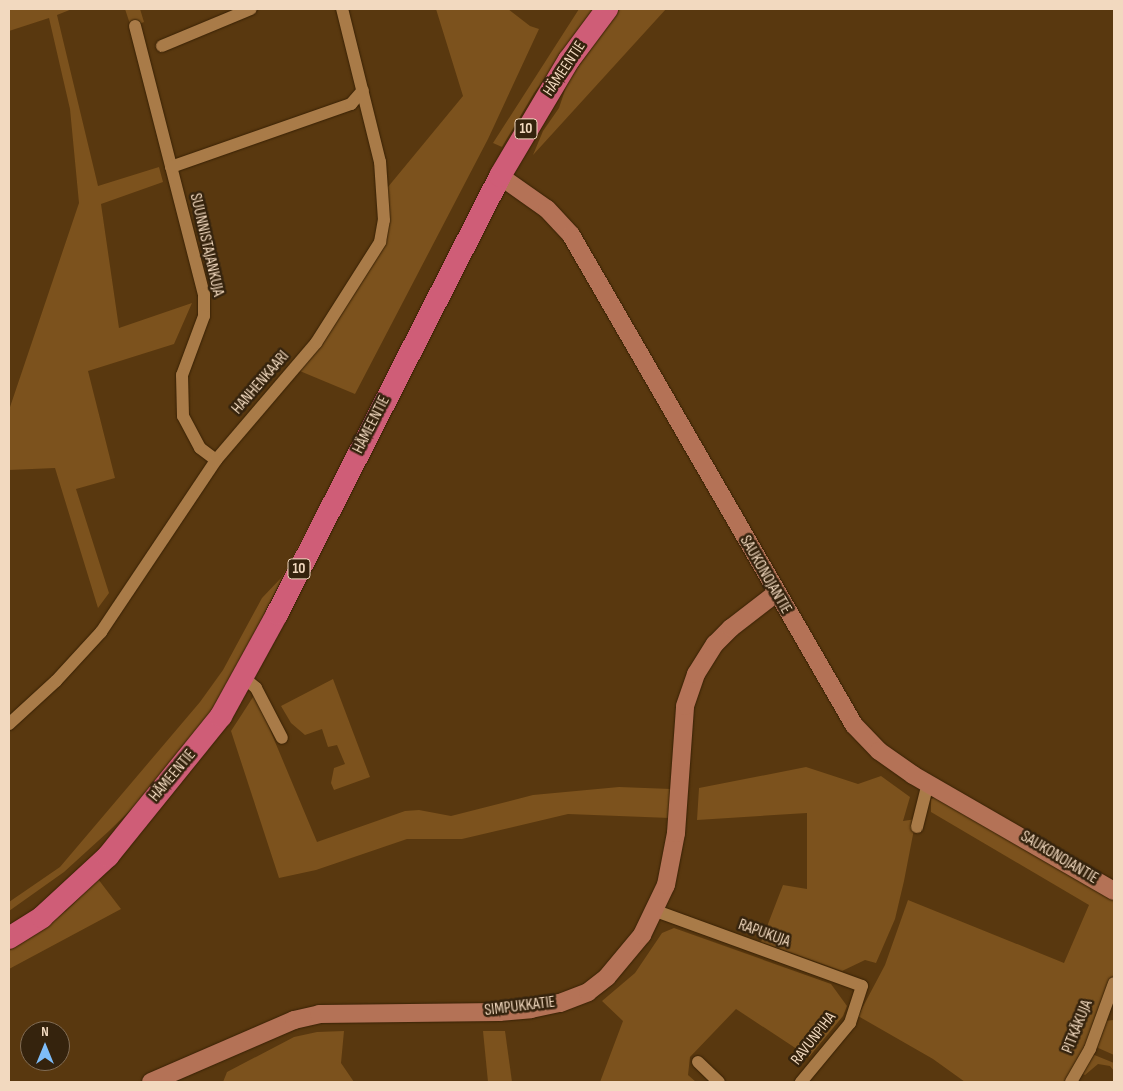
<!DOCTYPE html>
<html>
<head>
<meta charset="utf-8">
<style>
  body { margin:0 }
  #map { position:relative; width:1123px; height:1091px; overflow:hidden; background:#59380f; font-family:"Sofia Sans Condensed",sans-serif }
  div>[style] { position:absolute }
  .green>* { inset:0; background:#7c521d }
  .roads { filter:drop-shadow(0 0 1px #382105) drop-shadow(0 0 1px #382105) }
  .street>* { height:12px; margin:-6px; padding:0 6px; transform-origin:6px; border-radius:6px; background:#a97b48 }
  .secondary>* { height:18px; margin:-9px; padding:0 9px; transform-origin:9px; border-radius:9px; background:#b47256 }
  .highway>* { height:22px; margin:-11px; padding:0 11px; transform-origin:11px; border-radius:11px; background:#cf5d77 }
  span { translate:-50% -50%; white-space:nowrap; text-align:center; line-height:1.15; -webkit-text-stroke:5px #35230d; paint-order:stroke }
  .shield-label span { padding:1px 4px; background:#35230d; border:1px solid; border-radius:4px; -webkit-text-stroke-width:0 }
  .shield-label { font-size:15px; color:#f2d9bf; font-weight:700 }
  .street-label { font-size:16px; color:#f2d9bf }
  .frame { position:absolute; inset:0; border:10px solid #f2d9bf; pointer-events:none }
  .north { position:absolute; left:20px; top:1021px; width:50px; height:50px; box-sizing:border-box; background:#35230d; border:1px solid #816c54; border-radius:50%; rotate:0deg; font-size:14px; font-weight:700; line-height:20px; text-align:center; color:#f2d9bf }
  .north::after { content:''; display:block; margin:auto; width:18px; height:22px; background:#7ebdf9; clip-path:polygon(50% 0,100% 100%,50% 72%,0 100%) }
</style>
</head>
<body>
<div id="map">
  <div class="green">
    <i style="clip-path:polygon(9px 9px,72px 9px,57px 15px,98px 186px,159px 167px,163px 182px,101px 204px,119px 328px,192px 303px,174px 344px,88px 371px,115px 478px,76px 489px,109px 593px,98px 608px,55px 468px,9px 470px,9px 410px,79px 203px,70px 109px,49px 18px,9px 31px)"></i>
    <i style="clip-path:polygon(125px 9px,140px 9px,144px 22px,131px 27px)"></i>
    <i style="clip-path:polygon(436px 9px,508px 9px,530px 26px,539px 29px,488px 139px,355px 394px,295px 369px,380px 242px,383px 193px,463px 96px)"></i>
    <i style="clip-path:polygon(579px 9px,594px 9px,534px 93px,502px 147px,493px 143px)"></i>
    <i style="clip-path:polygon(619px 9px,666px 9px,533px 155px,543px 131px,559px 108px,568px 81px)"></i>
    <i style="clip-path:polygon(339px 468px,214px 711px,152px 789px,109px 831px,64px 872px,9px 911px,9px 902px,60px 867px,200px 702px,223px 670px,262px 598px,281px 578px)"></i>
    <i style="clip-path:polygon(333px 679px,370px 777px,334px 790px,331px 783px,334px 768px,345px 764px,337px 745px,328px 747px,322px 729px,305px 735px,291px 723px,281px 706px)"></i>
    <i style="clip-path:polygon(255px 694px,317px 842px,405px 811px,419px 810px,451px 816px,533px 795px,619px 787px,671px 789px,670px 818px,568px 814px,462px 839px,407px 839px,316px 870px,279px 878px,231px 731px)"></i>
    <i style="clip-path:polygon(806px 767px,858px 784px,881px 776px,910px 797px,903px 821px,916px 819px,904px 881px,895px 919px,876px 963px,865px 960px,842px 971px,761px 942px,783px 885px,807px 889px,807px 813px,697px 820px,699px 788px)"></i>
    <i style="clip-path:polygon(936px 797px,1114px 899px,1114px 975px,1090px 1039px,1067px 1082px,965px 1082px,933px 1059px,858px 1016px,885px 965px,908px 900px,1064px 963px,1089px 905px,931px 812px,931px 799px)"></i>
    <i style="clip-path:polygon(98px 879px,121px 909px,9px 969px,9px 945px,66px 911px)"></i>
    <i style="clip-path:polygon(674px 928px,831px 984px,847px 1006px,843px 1016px,809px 1057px,736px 1009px,690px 1057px,688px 1075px,696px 1082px,600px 1082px,623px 1021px,602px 1001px,635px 973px,662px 933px)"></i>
    <i style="clip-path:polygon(1114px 1020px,1114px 1055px,1096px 1047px,1104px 1021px)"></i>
    <i style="clip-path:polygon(344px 1031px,341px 1063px,354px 1082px,223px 1082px,227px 1072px,294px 1037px,317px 1032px)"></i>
    <i style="clip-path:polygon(483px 1031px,505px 1031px,512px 1082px,488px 1082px)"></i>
    <i style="clip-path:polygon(1092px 1054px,1114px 1063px,1114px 1071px,1110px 1066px,1098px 1064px,1085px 1075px,1080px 1073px)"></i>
  </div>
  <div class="roads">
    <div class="street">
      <i style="left:135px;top:26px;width:277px;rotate:75.6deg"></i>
      <i style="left:204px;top:294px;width:22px;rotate:90deg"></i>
      <i style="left:204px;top:316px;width:63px;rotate:110.4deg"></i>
      <i style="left:182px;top:375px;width:41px;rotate:88.6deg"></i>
      <i style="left:183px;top:416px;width:36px;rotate:62deg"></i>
      <i style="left:200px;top:448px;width:20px;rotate:37deg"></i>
      <i style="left:162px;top:46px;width:96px;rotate:-22.6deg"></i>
      <i style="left:171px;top:167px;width:191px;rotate:-19.3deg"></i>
      <i style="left:351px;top:104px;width:18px;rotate:-49deg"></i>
      <i style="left:243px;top:677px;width:17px;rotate:40deg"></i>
      <i style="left:256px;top:688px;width:56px;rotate:62.5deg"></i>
      <i style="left:9px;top:724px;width:64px;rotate:-42.5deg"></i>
      <i style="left:56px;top:681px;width:67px;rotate:-47.4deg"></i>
      <i style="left:101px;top:632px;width:207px;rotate:-56.2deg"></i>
      <i style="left:216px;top:460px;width:154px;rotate:-49.5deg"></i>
      <i style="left:316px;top:343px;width:120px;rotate:-57.6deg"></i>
      <i style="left:380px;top:242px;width:22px;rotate:-80deg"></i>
      <i style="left:384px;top:220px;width:58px;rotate:-93.9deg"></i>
      <i style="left:380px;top:162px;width:158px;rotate:-103.9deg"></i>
      <i style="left:917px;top:827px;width:45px;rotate:-76deg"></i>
      <i style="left:656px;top:911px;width:219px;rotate:20deg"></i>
      <i style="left:862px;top:986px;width:39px;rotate:108deg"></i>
      <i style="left:850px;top:1023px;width:77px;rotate:129.7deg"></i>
      <i style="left:698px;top:1062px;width:29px;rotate:44deg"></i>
      <i style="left:1071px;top:1082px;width:38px;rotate:-60deg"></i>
      <i style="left:1090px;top:1049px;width:70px;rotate:-70deg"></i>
    </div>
    <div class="secondary">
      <i style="left:500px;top:176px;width:57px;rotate:35.1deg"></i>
      <i style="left:547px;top:209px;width:35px;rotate:47deg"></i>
      <i style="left:571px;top:235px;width:566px;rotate:59.99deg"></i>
      <i style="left:854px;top:725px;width:36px;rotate:46deg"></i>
      <i style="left:879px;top:751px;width:42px;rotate:35.2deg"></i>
      <i style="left:913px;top:775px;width:232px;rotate:30deg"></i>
      <i style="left:151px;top:1082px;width:156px;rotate:-23.4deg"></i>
      <i style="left:294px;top:1020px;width:26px;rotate:-13deg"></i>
      <i style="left:319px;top:1014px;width:180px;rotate:-0.6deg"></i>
      <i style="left:499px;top:1012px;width:32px;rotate:-5deg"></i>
      <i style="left:531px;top:1009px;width:30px;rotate:-12deg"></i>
      <i style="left:560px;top:1003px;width:30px;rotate:-21deg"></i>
      <i style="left:588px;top:992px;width:24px;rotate:-38deg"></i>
      <i style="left:607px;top:977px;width:55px;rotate:-50.2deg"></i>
      <i style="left:642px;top:935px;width:55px;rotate:-64.4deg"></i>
      <i style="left:666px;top:885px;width:53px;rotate:-79.1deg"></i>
      <i style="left:676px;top:833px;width:127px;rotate:-85.9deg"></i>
      <i style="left:685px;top:706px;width:34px;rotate:-71deg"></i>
      <i style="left:696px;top:674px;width:36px;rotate:-58deg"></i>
      <i style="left:715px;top:644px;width:23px;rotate:-45deg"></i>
      <i style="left:731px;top:628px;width:56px;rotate:-37.7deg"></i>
    </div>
    <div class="highway">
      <i style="left:9px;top:938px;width:39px;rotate:-32deg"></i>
      <i style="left:42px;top:917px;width:90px;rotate:-42.7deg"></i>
      <i style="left:108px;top:856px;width:180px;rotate:-51.1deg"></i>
      <i style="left:221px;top:716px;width:116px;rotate:-61.2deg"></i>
      <i style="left:277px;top:614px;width:492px;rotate:-63deg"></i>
      <i style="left:500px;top:176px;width:135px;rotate:-59.3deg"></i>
      <i style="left:569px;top:60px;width:64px;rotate:-53.3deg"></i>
    </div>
  </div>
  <div class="shield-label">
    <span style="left:526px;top:129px">10</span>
    <span style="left:299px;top:569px">10</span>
  </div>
  <div class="street-label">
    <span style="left:565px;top:69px;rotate:-56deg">HÄMEENTIE</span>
    <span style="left:206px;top:245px;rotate:77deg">SUUNNISTAJANKUJA</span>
    <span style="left:261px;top:383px;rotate:-49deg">HANHENKAARI</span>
    <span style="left:372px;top:425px;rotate:-63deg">HÄMEENTIE</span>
    <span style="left:765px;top:575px;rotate:60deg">SAUKONOJANTIE</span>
    <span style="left:173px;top:776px;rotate:-50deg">HÄMEENTIE</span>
    <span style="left:1059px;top:858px;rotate:31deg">SAUKONOJANTIE</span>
    <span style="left:764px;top:934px;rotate:20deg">RAPUKUJA</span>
    <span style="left:520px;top:1007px;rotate:-7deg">SIMPUKKATIE</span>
    <span style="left:1078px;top:1027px;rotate:-68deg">PITKÄKUJA</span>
    <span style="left:814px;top:1039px;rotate:-52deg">RAVUNPIHA</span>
  </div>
  <div class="frame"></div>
  <div class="north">N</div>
</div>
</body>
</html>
